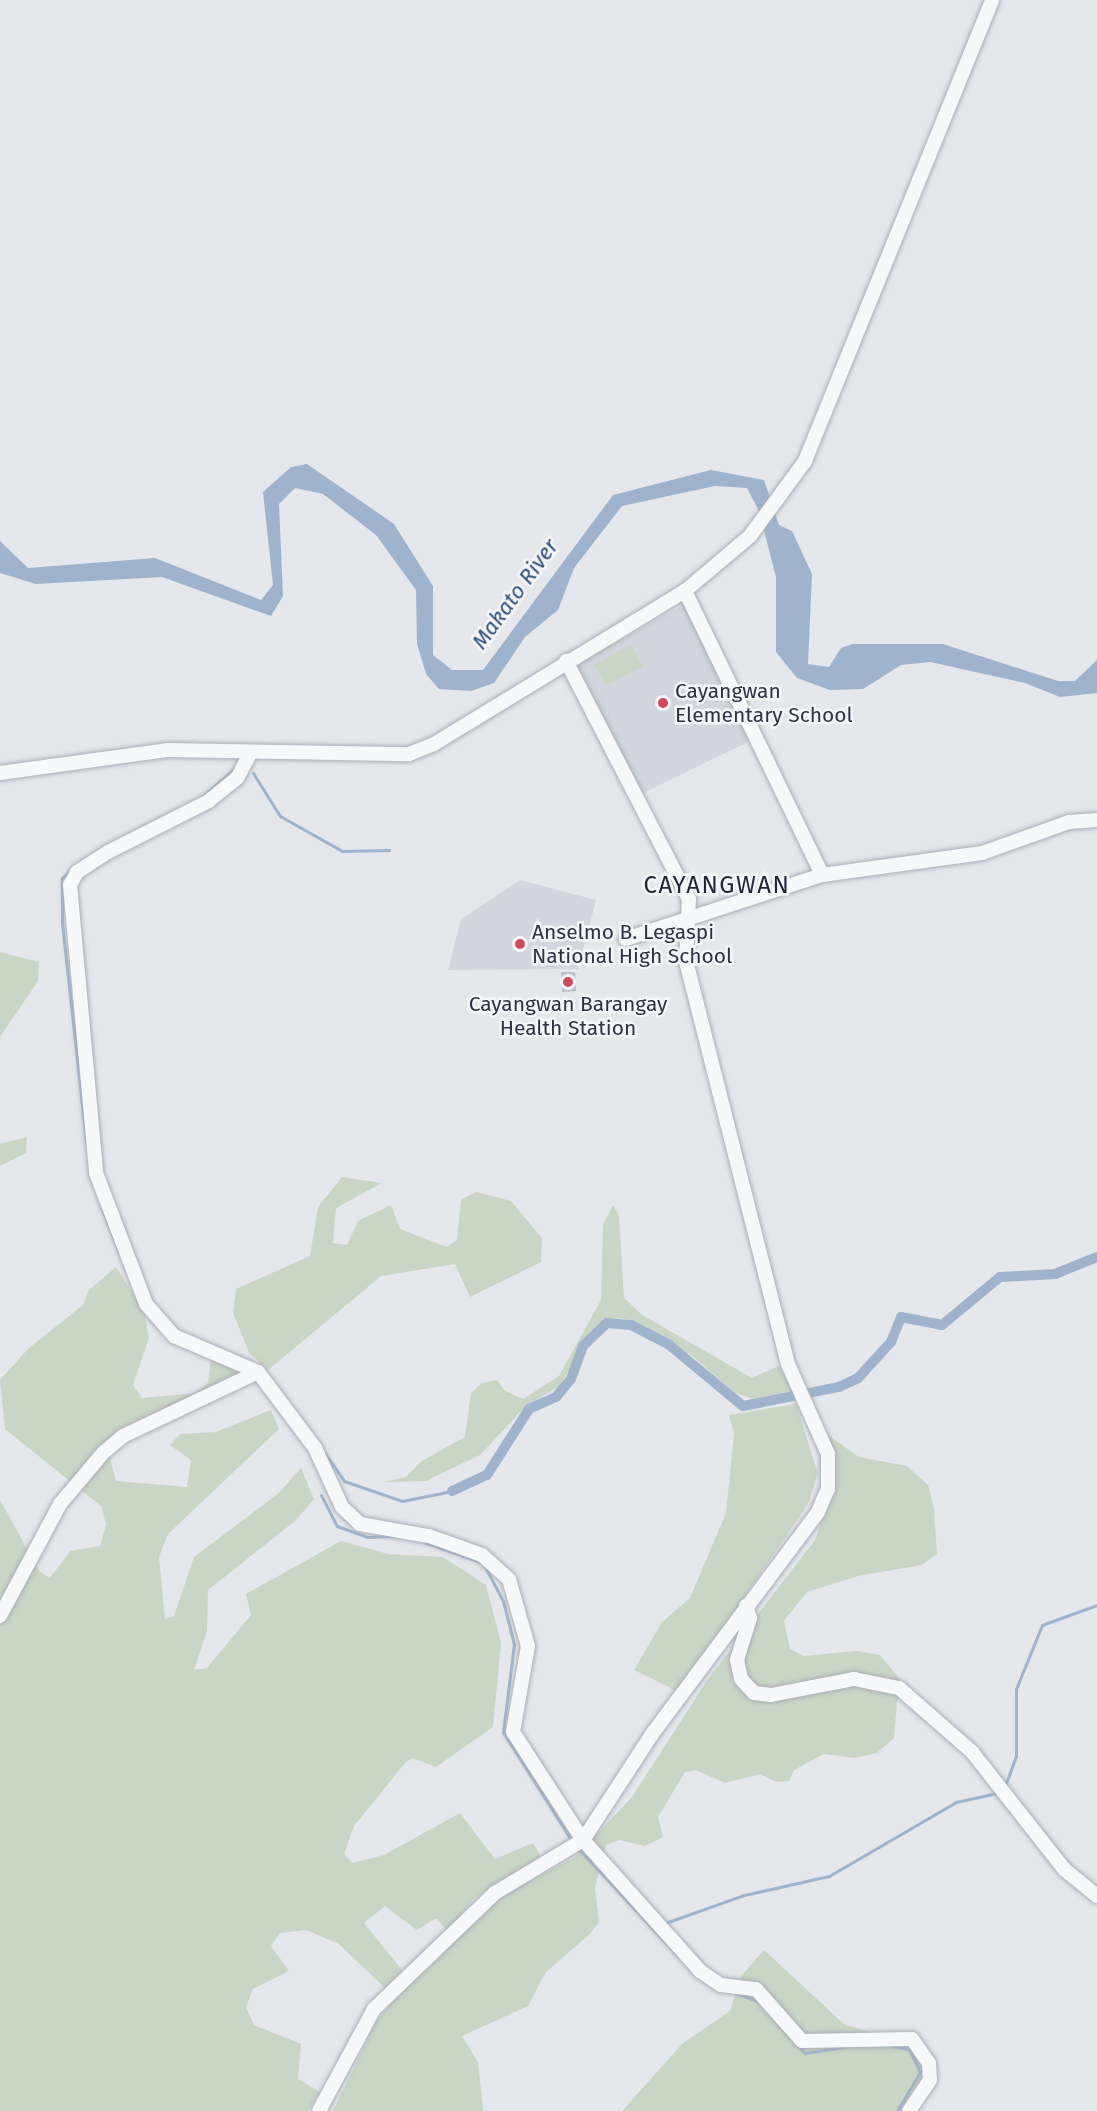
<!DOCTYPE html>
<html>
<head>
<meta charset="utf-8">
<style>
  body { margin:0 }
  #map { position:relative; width:1097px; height:2111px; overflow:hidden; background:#e4e7ec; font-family:"Fira Sans",sans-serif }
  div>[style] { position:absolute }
  .built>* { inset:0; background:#d2d6de }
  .green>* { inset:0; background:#c9d6c5 }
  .water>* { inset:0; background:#9fb4cc }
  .stream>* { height:3px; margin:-1.5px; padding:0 1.5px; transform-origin:1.5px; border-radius:1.5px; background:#9fb4cc }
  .canal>* { height:10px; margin:-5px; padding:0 5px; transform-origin:5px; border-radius:5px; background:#9fb4cc }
  .building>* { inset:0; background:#bbc0ca }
  .roads { filter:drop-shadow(0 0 2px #a9aeb7) drop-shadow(0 0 2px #a9aeb7) }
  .minor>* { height:14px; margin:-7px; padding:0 7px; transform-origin:7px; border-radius:7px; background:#f7f8fa }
  .dots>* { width:16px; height:16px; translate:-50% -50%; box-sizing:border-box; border:3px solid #f4f6f9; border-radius:50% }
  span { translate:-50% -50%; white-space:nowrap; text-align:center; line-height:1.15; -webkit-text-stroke:5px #f4f6f9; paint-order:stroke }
  .poi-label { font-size:21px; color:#2b3445 }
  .left { translate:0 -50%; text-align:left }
  .water-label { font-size:22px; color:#34527a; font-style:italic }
  .quarter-label { font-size:24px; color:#1d2536; letter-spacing:1.5px }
</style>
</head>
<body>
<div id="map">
  <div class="built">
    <i style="clip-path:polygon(689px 602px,750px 741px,639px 795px,573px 666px)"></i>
    <i style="clip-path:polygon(520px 880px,596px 900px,578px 969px,448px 970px,461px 919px)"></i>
  </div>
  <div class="green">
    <i style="clip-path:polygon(631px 645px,643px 666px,606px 686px,594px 664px)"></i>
    <i style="clip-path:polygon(0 952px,39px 962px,38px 981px,0 1037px)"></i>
    <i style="clip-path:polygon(27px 1137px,26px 1153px,0 1166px,0 1144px)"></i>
    <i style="clip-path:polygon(342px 1177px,382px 1183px,336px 1208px,333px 1243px,347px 1245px,358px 1221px,391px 1205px,400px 1229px,447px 1247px,457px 1240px,461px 1200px,476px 1192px,511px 1201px,542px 1238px,541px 1262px,470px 1297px,455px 1264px,381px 1276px,268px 1370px,249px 1353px,240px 1330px,233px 1313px,236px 1289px,310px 1256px,318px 1207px)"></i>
    <i style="clip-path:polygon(613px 1205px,619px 1216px,624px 1298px,642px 1315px,752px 1378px,781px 1365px,793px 1391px,754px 1399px,735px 1393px,691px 1355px,632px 1320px,616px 1318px,586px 1338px,561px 1385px,524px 1408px,480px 1455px,426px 1481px,384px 1482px,406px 1477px,422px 1461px,465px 1437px,471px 1393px,482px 1383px,497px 1380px,505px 1391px,523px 1399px,559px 1376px,601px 1300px,603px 1225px)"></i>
    <i style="clip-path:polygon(116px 1267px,144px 1311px,149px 1338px,133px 1385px,142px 1398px,196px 1393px,208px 1383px,211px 1359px,247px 1376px,118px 1447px,109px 1455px,116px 1481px,187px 1487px,191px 1460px,170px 1445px,180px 1434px,216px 1432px,271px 1410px,279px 1429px,168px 1534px,159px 1557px,165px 1619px,174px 1616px,194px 1557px,279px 1493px,301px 1468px,314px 1499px,295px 1521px,208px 1590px,207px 1631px,194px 1670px,207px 1668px,251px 1615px,246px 1594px,341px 1541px,388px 1554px,443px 1557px,486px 1585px,501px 1643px,493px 1727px,436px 1767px,412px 1758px,405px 1763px,354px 1826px,344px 1854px,353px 1863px,384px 1855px,460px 1813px,495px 1859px,533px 1843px,541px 1857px,473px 1899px,448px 1932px,436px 1918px,417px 1930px,385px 1906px,364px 1923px,402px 1970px,386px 1989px,339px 1944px,306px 1930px,280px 1933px,271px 1946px,289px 1971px,253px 1989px,246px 2007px,254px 2025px,301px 2044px,298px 2079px,320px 2092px,308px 2111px,0 2111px,0 1500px,40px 1572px,50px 1578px,70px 1551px,100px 1546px,106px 1525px,102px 1507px,5px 1429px,0 1380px,29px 1348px,83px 1305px,89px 1290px)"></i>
    <i style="clip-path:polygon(796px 1404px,818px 1474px,808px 1504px,679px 1692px,634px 1670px,662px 1622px,690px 1598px,726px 1513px,734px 1433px,729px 1415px)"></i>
    <i style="clip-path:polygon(828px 1435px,859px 1457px,907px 1466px,928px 1485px,934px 1509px,937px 1554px,922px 1565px,858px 1576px,807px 1592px,784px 1621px,790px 1649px,803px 1656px,856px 1651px,880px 1655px,899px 1678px,894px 1738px,877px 1753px,854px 1758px,824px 1754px,794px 1770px,789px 1781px,776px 1782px,760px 1774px,725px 1783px,696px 1770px,685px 1772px,658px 1817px,663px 1837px,645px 1846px,619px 1840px,606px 1845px,595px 1888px,599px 1922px,590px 1934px,546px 1972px,528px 2006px,462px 2036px,478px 2062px,483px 2111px,333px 2111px,376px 2022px,408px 1982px,500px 1897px,575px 1857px,632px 1797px,708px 1679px,815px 1540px,834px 1485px)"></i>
    <i style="clip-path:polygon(764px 1950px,844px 2024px,912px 2046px,925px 2064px,924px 2082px,905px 2111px,622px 2111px,683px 2043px,730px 2011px,741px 1976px)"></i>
  </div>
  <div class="water">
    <i style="clip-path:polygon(307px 464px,394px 524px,433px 586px,433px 655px,452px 670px,483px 670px,613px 495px,711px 470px,764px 480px,779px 525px,792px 531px,812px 574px,808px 664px,829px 667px,841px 648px,853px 644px,943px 644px,1058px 681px,1075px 681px,1097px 660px,1097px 693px,1060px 697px,1025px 683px,930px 662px,901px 665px,863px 689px,830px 690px,797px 678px,776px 652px,776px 577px,759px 511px,747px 488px,715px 486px,622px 506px,574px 568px,558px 610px,525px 637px,494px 683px,471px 691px,439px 689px,426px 674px,417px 644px,416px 590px,376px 535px,323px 494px,295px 488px,279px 504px,283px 596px,271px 616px,162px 577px,36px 584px,0 573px,0 541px,28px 568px,155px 558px,261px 600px,273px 585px,263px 492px,291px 467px)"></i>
  </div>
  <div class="stream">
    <i style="left:253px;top:773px;width:51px;rotate:57.9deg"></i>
    <i style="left:280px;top:816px;width:71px;rotate:29.4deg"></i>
    <i style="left:342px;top:851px;width:47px;rotate:-1.2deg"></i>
    <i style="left:202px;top:797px;width:43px;rotate:-41.2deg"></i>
    <i style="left:71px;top:870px;width:12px;rotate:138deg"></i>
    <i style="left:62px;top:878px;width:45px;rotate:90deg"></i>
    <i style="left:62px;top:923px;width:218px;rotate:83.7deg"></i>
    <i style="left:102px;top:1208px;width:47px;rotate:68.9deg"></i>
    <i style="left:235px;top:1356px;width:22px;rotate:24deg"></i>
    <i style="left:324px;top:1452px;width:35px;rotate:55deg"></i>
    <i style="left:344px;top:1481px;width:61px;rotate:19deg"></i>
    <i style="left:402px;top:1501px;width:51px;rotate:-11.3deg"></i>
    <i style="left:321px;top:1495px;width:35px;rotate:63deg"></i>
    <i style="left:337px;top:1526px;width:32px;rotate:20deg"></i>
    <i style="left:367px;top:1537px;width:28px;rotate:-2deg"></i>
    <i style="left:424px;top:1542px;width:63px;rotate:19.6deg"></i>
    <i style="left:483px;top:1563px;width:43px;rotate:62.2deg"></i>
    <i style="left:503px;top:1601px;width:44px;rotate:75.7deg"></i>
    <i style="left:514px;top:1644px;width:89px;rotate:97.1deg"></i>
    <i style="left:503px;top:1732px;width:129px;rotate:57.7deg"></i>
    <i style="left:1005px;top:1786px;width:32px;rotate:-70deg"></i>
    <i style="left:1016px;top:1756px;width:67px;rotate:-90deg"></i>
    <i style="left:1016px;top:1689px;width:69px;rotate:-67.9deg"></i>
    <i style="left:1042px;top:1625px;width:59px;rotate:-20deg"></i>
    <i style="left:578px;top:1848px;width:149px;rotate:47.2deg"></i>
    <i style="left:665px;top:1923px;width:84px;rotate:-19.5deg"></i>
    <i style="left:744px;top:1895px;width:87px;rotate:-12.6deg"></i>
    <i style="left:829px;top:1876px;width:147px;rotate:-30.2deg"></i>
    <i style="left:956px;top:1802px;width:42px;rotate:-12.4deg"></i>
    <i style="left:736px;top:1993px;width:22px;rotate:21deg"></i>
    <i style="left:798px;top:2046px;width:10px;rotate:45deg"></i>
    <i style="left:805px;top:2053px;width:46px;rotate:-8.8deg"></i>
    <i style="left:892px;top:2046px;width:17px;rotate:10deg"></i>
    <i style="left:909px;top:2049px;width:25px;rotate:64deg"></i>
    <i style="left:920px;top:2072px;width:45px;rotate:120.5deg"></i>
  </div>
  <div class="canal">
    <i style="left:452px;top:1491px;width:38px;rotate:-25deg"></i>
    <i style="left:487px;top:1475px;width:78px;rotate:-57.5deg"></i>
    <i style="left:529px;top:1409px;width:30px;rotate:-24deg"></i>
    <i style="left:556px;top:1397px;width:23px;rotate:-50deg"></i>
    <i style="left:571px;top:1379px;width:35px;rotate:-70deg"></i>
    <i style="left:583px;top:1346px;width:33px;rotate:-44deg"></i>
    <i style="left:607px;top:1323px;width:24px;rotate:5deg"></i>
    <i style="left:631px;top:1325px;width:42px;rotate:27.2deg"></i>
    <i style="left:668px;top:1344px;width:97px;rotate:39.6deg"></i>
    <i style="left:743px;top:1406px;width:98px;rotate:-11.2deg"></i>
    <i style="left:839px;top:1387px;width:21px;rotate:-25deg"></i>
    <i style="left:858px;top:1378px;width:49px;rotate:-47.5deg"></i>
    <i style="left:891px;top:1342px;width:27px;rotate:-68deg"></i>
    <i style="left:901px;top:1317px;width:42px;rotate:11deg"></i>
    <i style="left:942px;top:1325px;width:75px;rotate:-39.6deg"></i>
    <i style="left:1000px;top:1277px;width:55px;rotate:-3.1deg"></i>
    <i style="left:1055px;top:1274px;width:45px;rotate:-22deg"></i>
  </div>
  <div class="building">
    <i style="clip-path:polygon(561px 972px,575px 972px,576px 991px,562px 992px)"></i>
  </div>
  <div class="roads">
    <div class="minor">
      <i style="left:685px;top:591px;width:315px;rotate:64.2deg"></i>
      <i style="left:250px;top:754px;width:27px;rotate:118deg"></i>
      <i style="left:237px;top:778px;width:36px;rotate:141deg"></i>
      <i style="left:209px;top:801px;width:113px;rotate:153.2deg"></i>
      <i style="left:108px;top:852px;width:37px;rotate:147deg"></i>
      <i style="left:77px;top:872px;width:15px;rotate:118deg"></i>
      <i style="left:70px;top:885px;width:289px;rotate:84.8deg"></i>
      <i style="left:96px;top:1173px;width:140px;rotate:69.1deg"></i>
      <i style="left:146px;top:1304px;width:43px;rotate:48.8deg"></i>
      <i style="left:174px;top:1336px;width:91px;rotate:23.2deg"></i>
      <i style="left:258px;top:1372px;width:95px;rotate:53.1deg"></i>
      <i style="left:315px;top:1448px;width:65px;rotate:65.4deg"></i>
      <i style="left:342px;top:1507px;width:25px;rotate:43deg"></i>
      <i style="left:360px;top:1524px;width:70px;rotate:9.9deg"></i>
      <i style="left:429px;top:1536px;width:56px;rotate:19.7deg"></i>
      <i style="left:482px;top:1555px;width:36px;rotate:42deg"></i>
      <i style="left:509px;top:1579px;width:70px;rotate:74.2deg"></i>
      <i style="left:528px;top:1646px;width:87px;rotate:99.9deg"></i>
      <i style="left:513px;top:1732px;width:129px;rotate:57.1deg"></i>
      <i style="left:583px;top:1840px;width:176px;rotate:48.2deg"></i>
      <i style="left:700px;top:1971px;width:25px;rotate:34deg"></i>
      <i style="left:721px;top:1985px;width:35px;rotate:7deg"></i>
      <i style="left:756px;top:1989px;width:69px;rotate:48.5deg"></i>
      <i style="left:802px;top:2041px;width:110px;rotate:-1deg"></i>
      <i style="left:912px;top:2039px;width:29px;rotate:55deg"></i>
      <i style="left:929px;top:2063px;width:17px;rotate:87deg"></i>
      <i style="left:930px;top:2080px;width:37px;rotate:124deg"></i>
      <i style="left:0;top:773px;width:170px;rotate:-7.8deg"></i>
      <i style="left:168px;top:750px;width:241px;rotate:1deg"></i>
      <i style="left:409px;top:754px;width:27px;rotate:-22deg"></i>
      <i style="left:434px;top:744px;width:294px;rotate:-31.4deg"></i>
      <i style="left:685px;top:591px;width:85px;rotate:-40.2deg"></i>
      <i style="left:750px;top:536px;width:93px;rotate:-53.7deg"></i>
      <i style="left:805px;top:461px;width:497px;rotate:-67.9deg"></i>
      <i style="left:626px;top:939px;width:206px;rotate:-18.1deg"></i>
      <i style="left:822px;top:875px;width:162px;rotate:-7.8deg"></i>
      <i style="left:982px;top:853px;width:92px;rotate:-19.6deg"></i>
      <i style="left:1069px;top:822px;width:28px;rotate:-4deg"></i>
      <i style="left:746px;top:1606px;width:13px;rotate:72deg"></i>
      <i style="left:750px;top:1618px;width:44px;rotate:107.2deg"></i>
      <i style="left:737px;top:1660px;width:19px;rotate:78deg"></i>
      <i style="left:741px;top:1679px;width:19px;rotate:47deg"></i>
      <i style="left:754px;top:1693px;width:17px;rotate:7deg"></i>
      <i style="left:771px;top:1695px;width:85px;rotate:-10.9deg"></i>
      <i style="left:854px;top:1679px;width:46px;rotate:11.3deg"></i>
      <i style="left:899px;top:1688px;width:97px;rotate:41.2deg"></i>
      <i style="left:972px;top:1752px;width:149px;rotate:51.8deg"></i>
      <i style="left:1064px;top:1869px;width:43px;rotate:39.3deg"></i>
      <i style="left:0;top:1616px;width:127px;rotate:-61.8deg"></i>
      <i style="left:60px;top:1504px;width:68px;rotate:-49.8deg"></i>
      <i style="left:104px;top:1452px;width:25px;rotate:-40deg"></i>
      <i style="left:123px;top:1436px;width:149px;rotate:-25.4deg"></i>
      <i style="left:319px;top:2111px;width:116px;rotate:-61.7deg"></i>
      <i style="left:374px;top:2009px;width:168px;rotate:-43.8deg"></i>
      <i style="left:495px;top:1893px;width:103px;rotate:-31.1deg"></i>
      <i style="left:583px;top:1840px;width:126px;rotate:-56.9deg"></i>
      <i style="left:652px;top:1734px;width:277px;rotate:-53.2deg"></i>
      <i style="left:818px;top:1512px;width:25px;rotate:-67deg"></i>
      <i style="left:828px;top:1489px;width:35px;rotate:-90deg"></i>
      <i style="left:828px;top:1454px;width:98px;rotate:-114deg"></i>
      <i style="left:788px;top:1364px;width:415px;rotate:-104.2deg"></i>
      <i style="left:686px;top:962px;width:63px;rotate:-87.3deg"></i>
      <i style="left:689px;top:899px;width:268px;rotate:-117.3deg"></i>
    </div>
  </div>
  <div class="dots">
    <i style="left:663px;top:703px;background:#d1495b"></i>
    <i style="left:520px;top:944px;background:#d1495b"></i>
    <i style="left:568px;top:982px;background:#d1495b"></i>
  </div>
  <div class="poi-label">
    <span class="left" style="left:675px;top:703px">Cayangwan<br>Elementary School</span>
    <span class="left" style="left:532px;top:944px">Anselmo B. Legaspi<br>National High School</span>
    <span style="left:568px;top:1016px">Cayangwan Barangay<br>Health Station</span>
  </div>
  <div class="water-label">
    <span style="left:515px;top:594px;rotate:-54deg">Makato River</span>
  </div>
  <div class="quarter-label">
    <span style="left:717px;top:886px">CAYANGWAN</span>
  </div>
</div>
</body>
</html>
